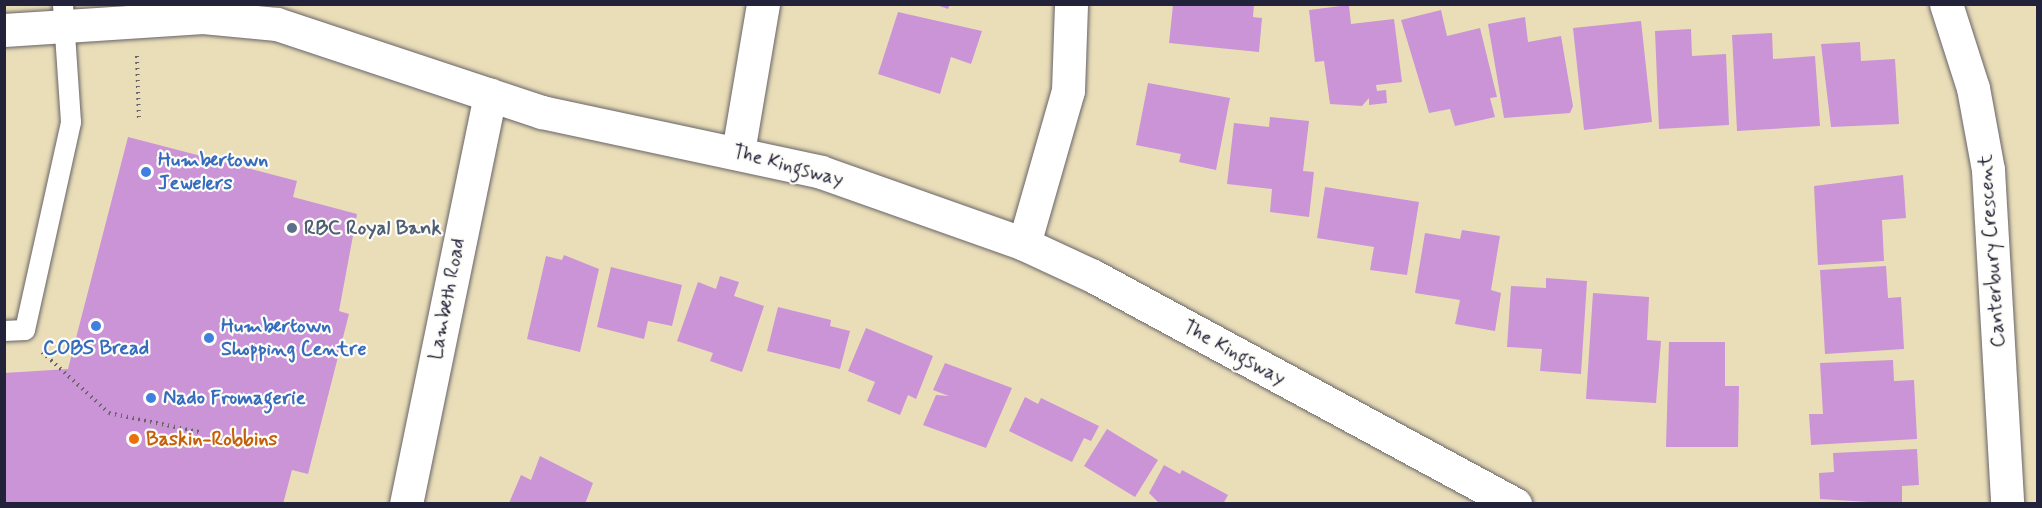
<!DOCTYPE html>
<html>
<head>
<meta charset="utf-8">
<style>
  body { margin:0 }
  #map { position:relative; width:2042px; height:508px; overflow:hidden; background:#eadeb9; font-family:Mynerve,sans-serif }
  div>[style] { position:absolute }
  .building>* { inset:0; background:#ca94d7 }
  .path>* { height:4px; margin-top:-2px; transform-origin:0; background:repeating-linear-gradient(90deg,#686467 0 1.5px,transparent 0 6px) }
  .roads { filter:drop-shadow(0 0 2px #686467) drop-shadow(0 0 2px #686467) }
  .lane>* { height:20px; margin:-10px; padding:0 10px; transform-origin:10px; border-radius:10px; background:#fff }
  .street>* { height:33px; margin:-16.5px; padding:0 16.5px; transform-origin:16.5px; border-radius:16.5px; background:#fff }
  .secondary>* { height:33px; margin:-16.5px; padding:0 16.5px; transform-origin:16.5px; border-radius:16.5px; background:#fff }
  .dots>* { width:16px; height:16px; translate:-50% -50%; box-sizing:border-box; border:3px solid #fdfcf7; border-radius:50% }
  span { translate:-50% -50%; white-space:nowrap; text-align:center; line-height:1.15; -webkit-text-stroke:4.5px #fdfcf7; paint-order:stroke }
  .shop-label { font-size:20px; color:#366cbe; font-weight:700 }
  .left { translate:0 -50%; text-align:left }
  .street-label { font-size:20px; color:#22223b }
  .service-label { font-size:20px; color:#4e5e75; font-weight:700 }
  .food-label { font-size:20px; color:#c56008; font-weight:700 }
  .frame { position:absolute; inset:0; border:6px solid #22223b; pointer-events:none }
</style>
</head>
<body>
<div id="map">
  <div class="building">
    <i style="clip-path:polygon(934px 4px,950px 4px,948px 9px)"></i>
    <i style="clip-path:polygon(1254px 4px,1253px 17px,1262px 18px,1259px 52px,1169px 43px,1173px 5px)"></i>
    <i style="clip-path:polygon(1349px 5px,1351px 24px,1394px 19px,1402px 82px,1376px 85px,1377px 91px,1386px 90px,1387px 103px,1369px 105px,1369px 98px,1362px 106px,1330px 104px,1324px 61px,1315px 62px,1309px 10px)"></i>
    <i style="clip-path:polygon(1441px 10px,1447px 36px,1480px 28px,1497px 97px,1490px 98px,1495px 117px,1455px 126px,1450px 109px,1429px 113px,1401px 20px)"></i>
    <i style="clip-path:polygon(898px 12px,982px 31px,971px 64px,951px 57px,940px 94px,878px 74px)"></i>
    <i style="clip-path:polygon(1525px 17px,1528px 42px,1561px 36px,1573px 106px,1570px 113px,1504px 118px,1488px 24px)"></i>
    <i style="clip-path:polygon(1641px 21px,1652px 122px,1584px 130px,1573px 28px)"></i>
    <i style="clip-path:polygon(1691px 29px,1692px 56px,1726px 54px,1729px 125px,1659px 129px,1655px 31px)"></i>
    <i style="clip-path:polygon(1772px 33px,1773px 59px,1815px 56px,1820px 126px,1737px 131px,1732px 35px)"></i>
    <i style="clip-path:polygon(1860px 42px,1861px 61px,1895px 59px,1899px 124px,1831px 127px,1821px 44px)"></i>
    <i style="clip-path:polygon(1148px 83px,1230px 98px,1216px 170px,1179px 162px,1181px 154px,1136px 145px)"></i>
    <i style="clip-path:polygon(1270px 117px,1309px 121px,1303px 171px,1314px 172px,1309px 217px,1270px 212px,1272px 189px,1227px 184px,1234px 123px,1269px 127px)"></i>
    <i style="clip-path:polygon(128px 137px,297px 181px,293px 197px,357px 214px,339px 311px,349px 314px,308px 474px,292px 470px,283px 504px,4px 504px,4px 373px,68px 369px)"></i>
    <i style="clip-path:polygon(1903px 175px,1906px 218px,1882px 220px,1884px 261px,1818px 265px,1814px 186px)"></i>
    <i style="clip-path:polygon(1325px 187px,1419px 202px,1407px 275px,1370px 270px,1374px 247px,1317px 238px)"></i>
    <i style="clip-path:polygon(1462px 230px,1500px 236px,1491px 290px,1501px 293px,1495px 331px,1455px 324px,1460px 300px,1415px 293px,1425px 233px,1460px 239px)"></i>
    <i style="clip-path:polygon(564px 255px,599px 269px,580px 352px,527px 339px,546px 256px,562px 260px)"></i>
    <i style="clip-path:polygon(1886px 266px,1888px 298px,1901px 297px,1904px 349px,1825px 354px,1820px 270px)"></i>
    <i style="clip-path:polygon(611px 267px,682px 285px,672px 326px,648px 321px,644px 339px,597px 327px)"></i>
    <i style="clip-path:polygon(720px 276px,739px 282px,734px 296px,764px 306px,742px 372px,710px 361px,713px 353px,677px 341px,698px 282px,716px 289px)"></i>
    <i style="clip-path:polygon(1546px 278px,1587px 281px,1581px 374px,1540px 371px,1542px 349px,1507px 347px,1511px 286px,1546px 288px)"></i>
    <i style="clip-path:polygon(1593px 293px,1649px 297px,1647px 340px,1661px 341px,1656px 403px,1586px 399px)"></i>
    <i style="clip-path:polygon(778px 307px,831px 320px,830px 326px,850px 331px,840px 369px,767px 351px)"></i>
    <i style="clip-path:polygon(866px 328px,933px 356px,916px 399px,908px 395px,900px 415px,867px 401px,875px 382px,848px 371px)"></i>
    <i style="clip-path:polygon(1669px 342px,1725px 342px,1725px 386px,1739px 386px,1738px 447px,1666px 447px)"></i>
    <i style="clip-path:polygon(1893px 360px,1894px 381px,1914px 380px,1917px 439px,1811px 445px,1809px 414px,1823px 414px,1820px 363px)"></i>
    <i style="clip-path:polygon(945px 363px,1012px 388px,986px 448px,923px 425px,936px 395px,949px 396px,933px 390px)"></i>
    <i style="clip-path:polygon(1025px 397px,1038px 404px,1041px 398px,1099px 426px,1091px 441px,1084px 438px,1072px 462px,1009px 431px)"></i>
    <i style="clip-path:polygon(1107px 429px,1158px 460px,1135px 497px,1084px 466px)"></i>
    <i style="clip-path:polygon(1917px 449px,1919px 485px,1902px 486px,1902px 504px,1820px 499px,1819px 473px,1834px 472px,1833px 453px)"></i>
    <i style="clip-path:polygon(540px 456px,593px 483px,585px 504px,509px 503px,521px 475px,531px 480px)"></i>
    <i style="clip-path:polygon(1164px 465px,1180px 474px,1182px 470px,1228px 495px,1223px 504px,1160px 504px,1149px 493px)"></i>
  </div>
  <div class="path">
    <i style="left:137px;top:56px;width:62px;rotate:88.2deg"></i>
    <i style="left:42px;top:352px;width:91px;rotate:42.3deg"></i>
    <i style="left:109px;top:413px;width:92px;rotate:11.9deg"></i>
  </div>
  <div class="roads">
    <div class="lane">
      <i style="left:4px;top:331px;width:21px;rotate:-3deg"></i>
      <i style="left:25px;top:330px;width:213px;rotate:-77.5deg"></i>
      <i style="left:71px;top:122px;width:118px;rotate:-93.9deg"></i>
    </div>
    <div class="street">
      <i style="left:1946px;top:4px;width:88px;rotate:72.2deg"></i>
      <i style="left:1973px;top:88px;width:83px;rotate:79.6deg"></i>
      <i style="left:1988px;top:170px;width:335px;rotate:86.7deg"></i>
      <i style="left:1024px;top:244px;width:159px;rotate:-74deg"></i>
      <i style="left:1068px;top:91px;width:87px;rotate:-88deg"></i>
      <i style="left:406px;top:504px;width:418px;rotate:-78.4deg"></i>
    </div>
    <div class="secondary">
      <i style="left:4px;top:30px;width:199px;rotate:-3.7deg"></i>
      <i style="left:203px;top:17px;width:74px;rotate:5.4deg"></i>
      <i style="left:277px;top:24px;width:279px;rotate:18.4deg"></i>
      <i style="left:542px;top:112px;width:285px;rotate:12.1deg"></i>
      <i style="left:821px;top:172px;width:215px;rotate:19.5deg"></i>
      <i style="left:1024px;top:244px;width:76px;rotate:24.9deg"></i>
      <i style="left:1093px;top:276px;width:480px;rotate:28.4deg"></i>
      <i style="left:738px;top:152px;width:150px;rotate:-80.4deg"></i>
    </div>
  </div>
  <div class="dots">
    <i style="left:146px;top:172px;background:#3f7fe0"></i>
    <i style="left:292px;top:228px;background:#5c6f8a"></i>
    <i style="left:96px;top:326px;background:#3f7fe0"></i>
    <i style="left:209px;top:338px;background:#3f7fe0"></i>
    <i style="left:151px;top:398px;background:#3f7fe0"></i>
    <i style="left:134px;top:439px;background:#e8710a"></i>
  </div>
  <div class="shop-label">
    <span class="left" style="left:158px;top:172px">Humbertown<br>Jewelers</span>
    <span class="left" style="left:221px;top:338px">Humbertown<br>Shopping Centre</span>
    <span style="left:96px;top:348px">COBS Bread</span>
    <span class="left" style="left:163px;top:398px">Nado Fromagerie</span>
  </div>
  <div class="street-label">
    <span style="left:788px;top:166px;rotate:15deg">The Kingsway</span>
    <span style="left:1992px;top:251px;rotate:-94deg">Canterbury Crescent</span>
    <span style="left:447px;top:299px;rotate:-79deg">Lambeth Road</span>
    <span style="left:1234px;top:353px;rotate:29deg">The Kingsway</span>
  </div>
  <div class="service-label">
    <span class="left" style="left:304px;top:228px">RBC Royal Bank</span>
  </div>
  <div class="food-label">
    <span class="left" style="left:146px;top:439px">Baskin-Robbins</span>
  </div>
  <div class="frame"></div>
</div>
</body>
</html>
